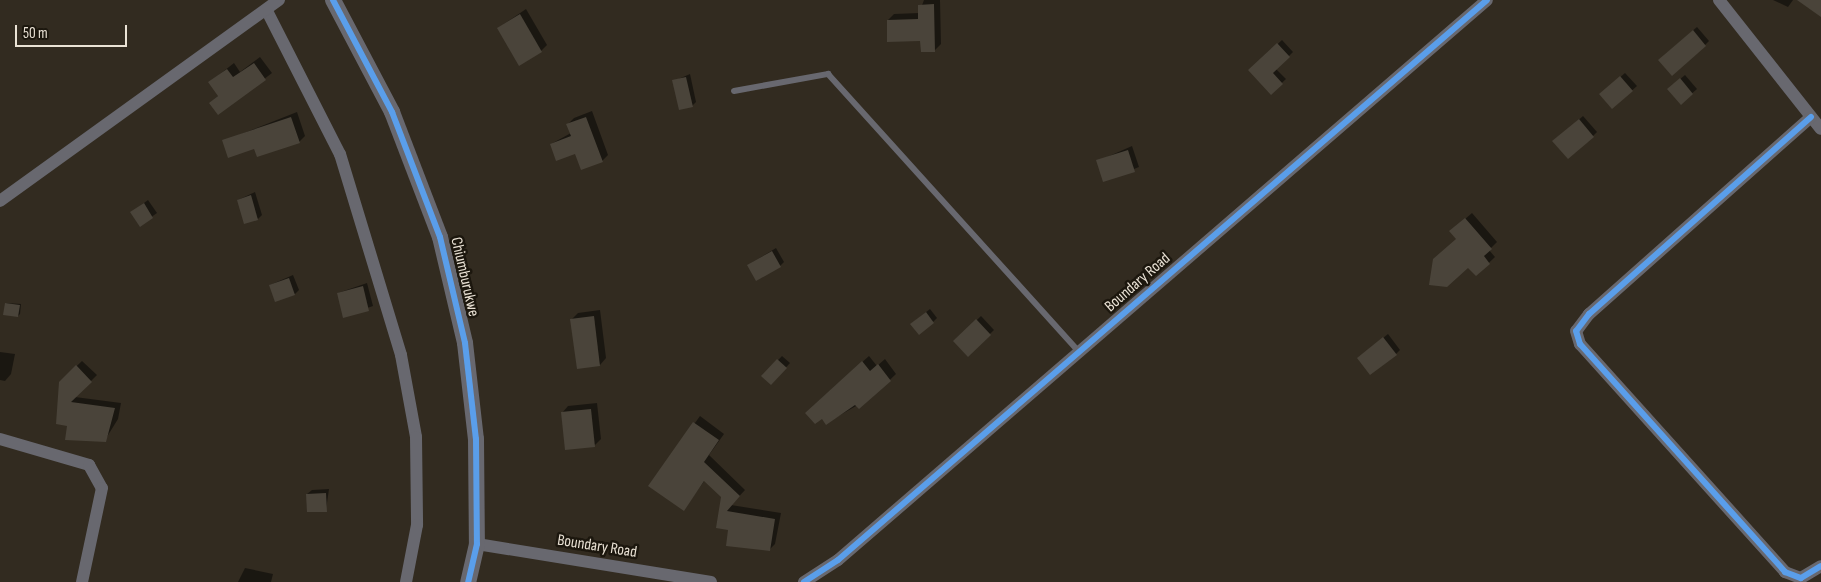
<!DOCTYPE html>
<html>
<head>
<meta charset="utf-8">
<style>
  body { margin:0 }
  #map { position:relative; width:1821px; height:582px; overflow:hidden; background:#322b20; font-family:"Sofia Sans Condensed",sans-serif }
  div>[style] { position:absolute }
  .shadow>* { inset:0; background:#0007 }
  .building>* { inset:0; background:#4a443a }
  .service>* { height:6px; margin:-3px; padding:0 3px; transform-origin:3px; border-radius:3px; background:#68686f }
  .minor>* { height:12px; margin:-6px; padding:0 6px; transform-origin:6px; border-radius:6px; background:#68686f }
  .tertiary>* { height:16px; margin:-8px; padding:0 8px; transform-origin:8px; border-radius:8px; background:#68686f }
  .cycleway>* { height:6px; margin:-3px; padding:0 3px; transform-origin:3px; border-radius:3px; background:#5a9eea }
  span { translate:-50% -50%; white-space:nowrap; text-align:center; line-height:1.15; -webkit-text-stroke:5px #1c170e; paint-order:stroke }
  .street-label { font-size:16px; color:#eae2d5 }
  .scale { position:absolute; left:15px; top:25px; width:112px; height:22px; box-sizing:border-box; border:2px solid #eae2d5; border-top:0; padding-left:6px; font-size:15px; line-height:18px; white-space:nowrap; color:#eae2d5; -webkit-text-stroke:4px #1c170e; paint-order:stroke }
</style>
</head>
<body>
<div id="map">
  <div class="shadow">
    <i style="clip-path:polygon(924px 0,940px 0,941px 44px,935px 50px,888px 20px,894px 14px,919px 13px)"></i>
    <i style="clip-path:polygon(1773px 0,1793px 0,1788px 7px)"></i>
    <i style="clip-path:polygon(526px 9px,547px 45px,541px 51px,498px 28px)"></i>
    <i style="clip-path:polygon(1697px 27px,1709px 41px,1705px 45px,1663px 56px)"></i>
    <i style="clip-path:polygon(1282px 40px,1293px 52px,1276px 69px,1286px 79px,1271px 93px,1250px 70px)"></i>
    <i style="clip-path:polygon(260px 57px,272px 73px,218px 114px,210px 103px,219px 95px,210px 82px,234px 63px,240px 72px)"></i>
    <i style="clip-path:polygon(1625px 73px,1637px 86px,1612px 108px,1604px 91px)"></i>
    <i style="clip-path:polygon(690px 74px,696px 102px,692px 106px,674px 81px)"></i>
    <i style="clip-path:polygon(1685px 75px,1697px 89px,1681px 103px,1673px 85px)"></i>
    <i style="clip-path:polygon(592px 111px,608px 155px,602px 161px,551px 144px,571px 133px,568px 124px,574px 118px)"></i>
    <i style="clip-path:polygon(297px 112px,305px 136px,299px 142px,255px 148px,224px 141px)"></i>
    <i style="clip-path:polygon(1583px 116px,1597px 132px,1593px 136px,1558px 138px)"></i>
    <i style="clip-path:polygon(1132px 146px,1139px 167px,1104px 181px,1098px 161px)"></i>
    <i style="clip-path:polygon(255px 192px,262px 215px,258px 219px,238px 200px)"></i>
    <i style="clip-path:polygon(148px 200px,157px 213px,140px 225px,132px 212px)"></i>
    <i style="clip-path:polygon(1472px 213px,1497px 242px,1489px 250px,1495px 257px,1476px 275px,1457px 226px)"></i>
    <i style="clip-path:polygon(776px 248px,784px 262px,780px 266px,748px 265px)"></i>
    <i style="clip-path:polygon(293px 275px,299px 290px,295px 294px,270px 285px)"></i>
    <i style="clip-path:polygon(367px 283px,373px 306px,344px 316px,338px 293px)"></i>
    <i style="clip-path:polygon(6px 303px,21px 304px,20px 314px,18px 316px)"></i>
    <i style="clip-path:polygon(930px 309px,937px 318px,933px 322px,916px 320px)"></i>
    <i style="clip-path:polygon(600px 310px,606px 358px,600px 365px,572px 319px,578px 313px)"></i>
    <i style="clip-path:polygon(981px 316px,994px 330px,968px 355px,955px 341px)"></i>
    <i style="clip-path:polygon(1388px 334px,1400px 350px,1396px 354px,1358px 358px)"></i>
    <i style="clip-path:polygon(0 352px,15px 354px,11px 374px,5px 381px,0 380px)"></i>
    <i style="clip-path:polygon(782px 356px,790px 363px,771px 384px,763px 376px)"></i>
    <i style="clip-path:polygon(869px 356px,877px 366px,885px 359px,896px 374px,872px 397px,826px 423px,813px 406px)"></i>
    <i style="clip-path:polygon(82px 361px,97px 375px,75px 397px,121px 403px,118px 419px,105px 440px,68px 425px,60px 382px)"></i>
    <i style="clip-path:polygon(597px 403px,601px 439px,595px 445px,562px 413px,568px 406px)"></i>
    <i style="clip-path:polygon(700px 416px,724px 434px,709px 455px,745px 490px,731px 505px,781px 513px,775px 544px,769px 550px,730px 529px,723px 497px,705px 480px,684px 509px,650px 485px)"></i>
    <i style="clip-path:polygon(329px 489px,326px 510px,307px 494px,312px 490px)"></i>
    <i style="clip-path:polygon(245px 568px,273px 574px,271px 582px,238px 582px)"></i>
  </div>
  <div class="building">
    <i style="clip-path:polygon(1797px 0,1821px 0,1821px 17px)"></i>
    <i style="clip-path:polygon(934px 4px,935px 52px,921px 52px,920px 41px,887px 42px,887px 20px,918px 19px,918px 5px)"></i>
    <i style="clip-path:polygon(520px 14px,542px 52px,519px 66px,497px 28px)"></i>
    <i style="clip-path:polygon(1693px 30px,1706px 46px,1672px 76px,1658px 60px)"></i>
    <i style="clip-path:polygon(1277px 43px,1290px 57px,1273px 73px,1283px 84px,1271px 95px,1248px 70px)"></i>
    <i style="clip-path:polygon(254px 63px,266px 80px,218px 115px,209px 103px,218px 96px,208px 82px,227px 69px,233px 77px)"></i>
    <i style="clip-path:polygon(1620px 76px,1633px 91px,1612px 109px,1599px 94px)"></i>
    <i style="clip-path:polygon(686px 77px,693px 107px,679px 110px,672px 80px)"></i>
    <i style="clip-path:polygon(1680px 78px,1693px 94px,1681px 105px,1667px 89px)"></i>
    <i style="clip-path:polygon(291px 117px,300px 143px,257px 157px,254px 149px,228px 158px,222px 140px)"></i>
    <i style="clip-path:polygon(586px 117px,603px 162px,581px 170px,575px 154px,556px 161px,550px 144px,571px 136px,566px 124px)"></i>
    <i style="clip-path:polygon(1579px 119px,1594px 137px,1568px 159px,1552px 141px)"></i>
    <i style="clip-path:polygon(1128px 150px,1135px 172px,1103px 182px,1096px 160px)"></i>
    <i style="clip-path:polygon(251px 195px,258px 220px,244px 224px,237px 200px)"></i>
    <i style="clip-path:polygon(144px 203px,153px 218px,140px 227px,130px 212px)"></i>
    <i style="clip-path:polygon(1465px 218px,1492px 249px,1484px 256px,1490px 264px,1476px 276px,1468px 268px,1447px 287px,1429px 285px,1433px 259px,1456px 239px,1449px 231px)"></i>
    <i style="clip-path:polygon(772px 251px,781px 267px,756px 281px,747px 265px)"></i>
    <i style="clip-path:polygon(289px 278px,295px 295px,275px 302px,269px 285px)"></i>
    <i style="clip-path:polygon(363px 286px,369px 311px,343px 318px,337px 293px)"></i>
    <i style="clip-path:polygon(5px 303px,20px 305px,18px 317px,3px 315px)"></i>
    <i style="clip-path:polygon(926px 312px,934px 323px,919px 335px,910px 324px)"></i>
    <i style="clip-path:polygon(594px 316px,600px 366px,577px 369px,570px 319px)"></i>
    <i style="clip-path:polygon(976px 319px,991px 335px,968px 357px,953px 341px)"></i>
    <i style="clip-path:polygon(1383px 337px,1397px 355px,1370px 375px,1357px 358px)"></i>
    <i style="clip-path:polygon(777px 359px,787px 368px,771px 385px,761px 376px)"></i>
    <i style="clip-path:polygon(862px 361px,870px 371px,878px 364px,891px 381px,859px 409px,855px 405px,826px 425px,822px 419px,815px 424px,805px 413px)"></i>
    <i style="clip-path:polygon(76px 365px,92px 382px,71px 402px,115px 408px,106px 442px,65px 440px,67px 426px,56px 424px,59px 382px)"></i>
    <i style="clip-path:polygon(591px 409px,595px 447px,565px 450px,561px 412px)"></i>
    <i style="clip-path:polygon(693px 422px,719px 440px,704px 462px,740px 496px,727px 511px,775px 519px,770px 551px,726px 546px,728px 530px,716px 528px,721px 497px,704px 481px,684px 511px,648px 486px)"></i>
    <i style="clip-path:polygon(326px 493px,327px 512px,307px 512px,306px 494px)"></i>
  </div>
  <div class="service">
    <i style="left:734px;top:91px;width:96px;rotate:-10.3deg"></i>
    <i style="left:828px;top:74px;width:375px;rotate:47.9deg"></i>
  </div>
  <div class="minor">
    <i style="left:1719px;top:0;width:164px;rotate:51.7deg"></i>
    <i style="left:267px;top:11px;width:161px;rotate:63deg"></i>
    <i style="left:340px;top:154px;width:210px;rotate:73.1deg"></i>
    <i style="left:401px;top:355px;width:83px;rotate:79.6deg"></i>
    <i style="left:416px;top:437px;width:88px;rotate:89.3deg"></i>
    <i style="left:417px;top:525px;width:58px;rotate:100.9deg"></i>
    <i style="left:1811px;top:117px;width:297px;rotate:138.4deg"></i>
    <i style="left:1589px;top:314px;width:21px;rotate:127deg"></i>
    <i style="left:1576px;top:331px;width:14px;rotate:73deg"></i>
    <i style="left:1580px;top:344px;width:307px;rotate:48deg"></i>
    <i style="left:1785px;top:572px;width:17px;rotate:21deg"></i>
    <i style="left:1801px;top:578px;width:23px;rotate:-31deg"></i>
    <i style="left:0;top:201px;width:344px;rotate:-35.8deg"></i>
    <i style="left:0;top:439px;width:93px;rotate:16.3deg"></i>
    <i style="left:89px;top:465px;width:26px;rotate:61deg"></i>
    <i style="left:102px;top:488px;width:96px;rotate:102deg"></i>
    <i style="left:477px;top:544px;width:237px;rotate:9.2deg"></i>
    <i style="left:804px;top:582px;width:40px;rotate:-32.9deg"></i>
    <i style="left:838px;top:560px;width:857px;rotate:-40.79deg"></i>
  </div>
  <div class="tertiary">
    <i style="left:333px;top:0;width:127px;rotate:62.2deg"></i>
    <i style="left:392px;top:112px;width:134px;rotate:69deg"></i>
    <i style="left:440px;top:237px;width:109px;rotate:76.7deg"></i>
    <i style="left:465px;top:343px;width:97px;rotate:83.5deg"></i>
    <i style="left:476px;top:439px;width:105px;rotate:89.5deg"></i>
    <i style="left:477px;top:544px;width:39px;rotate:103deg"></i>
  </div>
  <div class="cycleway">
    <i style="left:333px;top:0;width:127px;rotate:62.2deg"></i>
    <i style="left:392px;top:112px;width:134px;rotate:69deg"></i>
    <i style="left:440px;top:237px;width:109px;rotate:76.7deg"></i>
    <i style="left:465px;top:343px;width:97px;rotate:83.5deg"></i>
    <i style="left:476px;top:439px;width:105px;rotate:89.5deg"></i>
    <i style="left:477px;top:544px;width:39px;rotate:103deg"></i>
    <i style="left:1811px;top:117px;width:297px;rotate:138.4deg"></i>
    <i style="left:1589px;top:314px;width:21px;rotate:127deg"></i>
    <i style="left:1576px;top:331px;width:14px;rotate:73deg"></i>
    <i style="left:1580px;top:344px;width:307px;rotate:48deg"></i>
    <i style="left:1785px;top:572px;width:17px;rotate:21deg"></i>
    <i style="left:1801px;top:578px;width:23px;rotate:-31deg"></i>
    <i style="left:804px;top:582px;width:40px;rotate:-32.9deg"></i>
    <i style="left:838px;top:560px;width:857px;rotate:-40.79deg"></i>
  </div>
  <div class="street-label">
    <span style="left:464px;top:277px;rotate:77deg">Chiumburukwe</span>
    <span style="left:1138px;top:283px;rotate:-41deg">Boundary Road</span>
    <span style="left:597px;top:547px;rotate:9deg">Boundary Road</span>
  </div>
  <div class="scale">50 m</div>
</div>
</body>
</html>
